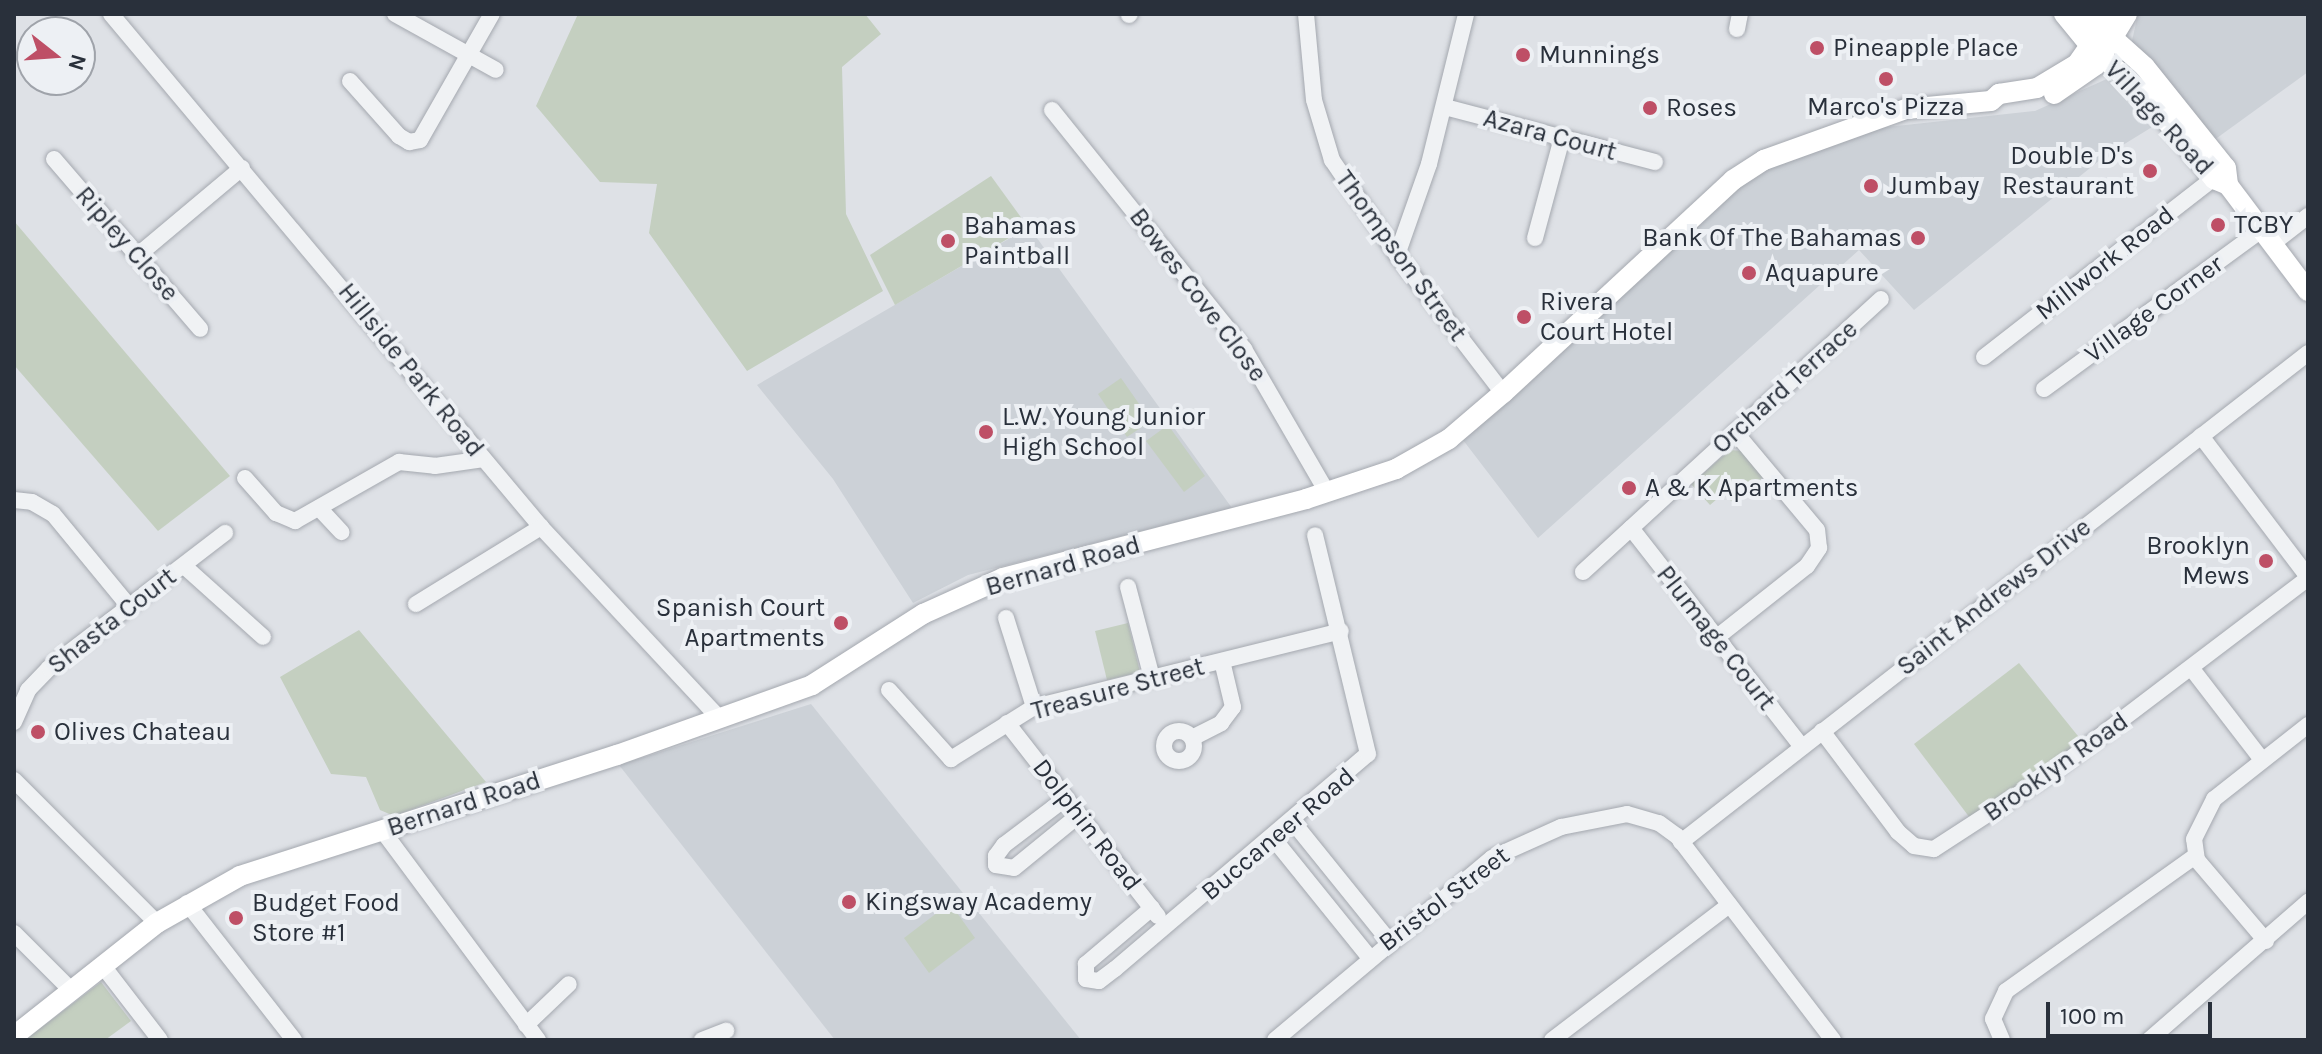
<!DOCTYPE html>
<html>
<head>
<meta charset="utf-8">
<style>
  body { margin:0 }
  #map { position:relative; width:2322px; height:1054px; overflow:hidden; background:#dee1e6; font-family:Karla,sans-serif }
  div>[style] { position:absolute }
  .built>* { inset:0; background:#ccd1d7 }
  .green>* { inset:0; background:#c4cfc0 }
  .roads { filter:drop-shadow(0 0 2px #a4a8af) drop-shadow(0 0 2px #a4a8af) }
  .minor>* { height:16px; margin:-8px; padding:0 8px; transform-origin:8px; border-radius:8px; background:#f0f2f4 }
  .minor>.ring { margin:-8px; padding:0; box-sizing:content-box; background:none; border:16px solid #f0f2f4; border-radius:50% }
  .major>* { height:20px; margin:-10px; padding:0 10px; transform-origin:10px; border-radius:10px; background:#fff }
  .dots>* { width:22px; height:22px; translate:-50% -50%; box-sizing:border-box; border:4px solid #edf0f4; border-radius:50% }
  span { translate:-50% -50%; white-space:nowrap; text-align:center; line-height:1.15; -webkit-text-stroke:8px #edf0f4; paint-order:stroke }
  .poi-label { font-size:26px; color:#29303b }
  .left { translate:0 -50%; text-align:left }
  .right { translate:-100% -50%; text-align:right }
  .street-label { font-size:26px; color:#29303b }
  .frame { position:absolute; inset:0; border:16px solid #29303b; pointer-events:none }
  .north { position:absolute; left:16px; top:16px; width:80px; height:80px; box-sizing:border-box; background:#edf0f4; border:2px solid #9fa3aa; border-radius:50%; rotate:107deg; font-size:22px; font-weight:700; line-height:32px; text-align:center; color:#29303b }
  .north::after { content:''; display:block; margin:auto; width:28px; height:36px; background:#be4f66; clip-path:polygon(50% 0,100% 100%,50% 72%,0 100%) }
  .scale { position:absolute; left:2046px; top:1002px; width:166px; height:36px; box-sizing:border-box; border:4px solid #29303b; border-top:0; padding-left:10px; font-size:24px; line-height:28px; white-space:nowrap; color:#29303b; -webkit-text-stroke:6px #edf0f4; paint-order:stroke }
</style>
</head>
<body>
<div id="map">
  <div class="built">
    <i style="clip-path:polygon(2138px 14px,2308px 14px,2308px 72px,2210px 143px,2138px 52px,2132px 41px)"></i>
    <i style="clip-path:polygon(2118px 74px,2157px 124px,2105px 156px,1914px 310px,1859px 250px,1538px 538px,1463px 440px,1741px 186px,1792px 155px,1878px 128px,2035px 111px)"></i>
    <i style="clip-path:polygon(1029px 227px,1232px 508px,968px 575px,913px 603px,833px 479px,757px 385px)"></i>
    <i style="clip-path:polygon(811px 704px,1081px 1040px,835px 1040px,619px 765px)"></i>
  </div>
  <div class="green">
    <i style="clip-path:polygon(578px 14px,865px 14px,881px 34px,842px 67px,846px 214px,883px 291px,747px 371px,649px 233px,657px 184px,600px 182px,536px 106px)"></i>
    <i style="clip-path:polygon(991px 176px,1028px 227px,895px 305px,870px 255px)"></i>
    <i style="clip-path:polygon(14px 221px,230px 476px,158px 531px,14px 365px)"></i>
    <i style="clip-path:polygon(1121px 378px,1151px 421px,1127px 437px,1098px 394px)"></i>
    <i style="clip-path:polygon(1168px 425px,1205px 476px,1184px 492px,1146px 441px)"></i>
    <i style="clip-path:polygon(1730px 450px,1744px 451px,1765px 475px,1733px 503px,1724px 493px,1710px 505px,1691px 484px)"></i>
    <i style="clip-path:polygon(1128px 623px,1140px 672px,1107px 680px,1095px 631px)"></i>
    <i style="clip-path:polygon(359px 630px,486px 782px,394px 816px,380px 810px,366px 777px,331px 774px,280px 677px)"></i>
    <i style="clip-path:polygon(2019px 663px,2082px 741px,1970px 818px,1914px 744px)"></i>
    <i style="clip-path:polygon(950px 903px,975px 938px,929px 973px,904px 938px)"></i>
    <i style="clip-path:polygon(101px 982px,131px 1021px,105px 1040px,25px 1040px)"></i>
  </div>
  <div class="roads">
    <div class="minor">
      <i style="left:111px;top:14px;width:669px;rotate:50.03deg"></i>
      <i style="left:541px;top:527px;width:261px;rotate:47deg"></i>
      <i style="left:395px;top:14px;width:115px;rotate:29deg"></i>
      <i style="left:1306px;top:14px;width:86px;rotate:84.7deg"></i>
      <i style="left:1314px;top:100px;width:63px;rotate:73.3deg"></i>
      <i style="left:1332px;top:160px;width:115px;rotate:55.6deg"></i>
      <i style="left:1397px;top:255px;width:174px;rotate:52.5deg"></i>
      <i style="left:1129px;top:15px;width:1px;rotate:-45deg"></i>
      <i style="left:1737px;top:29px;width:15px;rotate:-79deg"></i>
      <i style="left:350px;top:81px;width:74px;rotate:48.3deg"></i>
      <i style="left:399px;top:136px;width:12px;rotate:31deg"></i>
      <i style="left:409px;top:142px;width:11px;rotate:-10deg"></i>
      <i style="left:420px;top:140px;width:145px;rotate:-60.3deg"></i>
      <i style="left:1445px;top:107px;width:217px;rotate:14.7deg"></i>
      <i style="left:1052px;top:110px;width:307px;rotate:51.2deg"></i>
      <i style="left:1244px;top:349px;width:165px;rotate:59.9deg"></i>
      <i style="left:54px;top:159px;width:224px;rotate:49.3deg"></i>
      <i style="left:1535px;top:238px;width:104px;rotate:-74.9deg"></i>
      <i style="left:2272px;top:244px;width:46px;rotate:-37.9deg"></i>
      <i style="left:1397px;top:255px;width:96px;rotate:-70.6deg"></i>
      <i style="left:1429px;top:164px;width:154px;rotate:-76.1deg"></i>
      <i style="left:137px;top:256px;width:137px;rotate:-40deg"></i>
      <i style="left:1984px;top:357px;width:301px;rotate:-37.9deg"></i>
      <i style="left:2044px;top:389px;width:271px;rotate:-36.2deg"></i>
      <i style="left:2201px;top:436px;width:177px;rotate:52.8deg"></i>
      <i style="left:245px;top:478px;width:47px;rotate:48.5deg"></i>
      <i style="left:276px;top:513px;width:21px;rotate:23deg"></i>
      <i style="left:295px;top:521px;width:120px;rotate:-29.6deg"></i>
      <i style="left:399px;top:462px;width:36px;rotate:6deg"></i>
      <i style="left:435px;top:466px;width:49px;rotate:-8.1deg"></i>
      <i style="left:14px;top:500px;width:18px;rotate:6deg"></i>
      <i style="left:32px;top:502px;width:24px;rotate:30deg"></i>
      <i style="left:53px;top:514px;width:118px;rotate:50.5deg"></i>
      <i style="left:319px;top:508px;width:33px;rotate:47deg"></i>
      <i style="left:1631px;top:528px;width:278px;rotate:52deg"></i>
      <i style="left:184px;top:566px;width:106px;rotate:41.9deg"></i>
      <i style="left:1583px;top:572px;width:404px;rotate:-42.5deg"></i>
      <i style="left:1128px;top:587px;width:94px;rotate:75.2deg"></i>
      <i style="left:416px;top:604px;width:147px;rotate:-31.6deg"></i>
      <i style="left:1006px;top:618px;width:93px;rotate:72.5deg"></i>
      <i style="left:1716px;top:638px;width:116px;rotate:-38.4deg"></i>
      <i style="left:1807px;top:566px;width:22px;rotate:-56deg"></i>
      <i style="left:1819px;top:548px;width:18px;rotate:-96deg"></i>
      <i style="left:1817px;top:530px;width:128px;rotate:-129.9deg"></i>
      <i style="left:2192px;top:669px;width:115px;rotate:52.4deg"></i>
      <i style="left:889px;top:690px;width:93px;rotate:48.1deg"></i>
      <i style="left:951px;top:759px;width:98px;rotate:-32.1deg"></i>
      <i style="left:1034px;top:707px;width:316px;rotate:-13.9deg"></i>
      <i style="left:14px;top:722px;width:35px;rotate:-66deg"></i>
      <i style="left:28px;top:690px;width:30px;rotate:-46deg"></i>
      <i style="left:49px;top:668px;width:222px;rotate:-37.5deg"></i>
      <i style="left:1007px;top:723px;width:245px;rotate:52deg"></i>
      <i style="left:1822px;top:731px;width:126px;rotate:53deg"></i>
      <i style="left:1898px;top:832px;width:21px;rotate:41deg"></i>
      <i style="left:1914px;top:846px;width:20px;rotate:9deg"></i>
      <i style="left:1934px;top:849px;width:143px;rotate:-33deg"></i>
      <i style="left:2054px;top:771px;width:319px;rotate:-37.2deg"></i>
      <i class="ring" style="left:1164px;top:731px;width:14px;height:14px"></i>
      <i style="left:1192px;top:738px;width:33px;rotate:-27deg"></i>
      <i style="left:1221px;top:723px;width:20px;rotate:-53deg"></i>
      <i style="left:1233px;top:707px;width:47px;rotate:-103.4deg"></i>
      <i style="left:14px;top:780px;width:202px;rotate:45deg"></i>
      <i style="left:1066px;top:798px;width:78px;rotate:142.8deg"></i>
      <i style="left:1004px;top:845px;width:14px;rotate:126deg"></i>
      <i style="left:996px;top:856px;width:9px;rotate:90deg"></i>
      <i style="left:996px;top:865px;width:18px;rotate:9deg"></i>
      <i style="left:1014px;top:868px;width:84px;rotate:-39.2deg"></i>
      <i style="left:1293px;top:822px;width:153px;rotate:51.1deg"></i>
      <i style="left:382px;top:830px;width:262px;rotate:53.4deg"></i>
      <i style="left:1273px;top:838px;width:153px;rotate:51.1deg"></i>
      <i style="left:1681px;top:842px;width:795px;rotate:-37.95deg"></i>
      <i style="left:187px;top:903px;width:174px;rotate:52deg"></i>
      <i style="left:1152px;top:908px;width:87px;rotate:139.7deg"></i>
      <i style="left:1086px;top:964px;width:15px;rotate:90deg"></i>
      <i style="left:1086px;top:979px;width:13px;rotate:9deg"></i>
      <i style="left:1099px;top:981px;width:20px;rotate:-37deg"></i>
      <i style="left:1115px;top:969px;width:332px;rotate:-40.4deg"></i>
      <i style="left:1368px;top:754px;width:225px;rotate:-103.6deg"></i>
      <i style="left:14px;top:933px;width:82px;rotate:45deg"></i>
      <i style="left:2266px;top:941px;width:106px;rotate:-130.4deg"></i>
      <i style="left:2197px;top:860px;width:21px;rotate:-98deg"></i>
      <i style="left:2194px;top:839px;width:45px;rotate:-63.4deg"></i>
      <i style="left:2214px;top:799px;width:120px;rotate:-38.2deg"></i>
      <i style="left:103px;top:966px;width:93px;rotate:52.4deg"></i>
      <i style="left:526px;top:1025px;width:59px;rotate:-43.6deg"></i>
      <i style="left:702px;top:1040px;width:26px;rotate:-21deg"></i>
      <i style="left:1275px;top:1040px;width:283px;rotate:-40deg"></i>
      <i style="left:1492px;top:858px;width:76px;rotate:-24.2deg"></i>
      <i style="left:1561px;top:827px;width:67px;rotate:-11.1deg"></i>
      <i style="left:1627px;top:814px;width:33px;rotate:16deg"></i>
      <i style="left:1659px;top:823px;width:22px;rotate:36deg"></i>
      <i style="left:1677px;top:836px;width:257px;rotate:52.6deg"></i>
      <i style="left:1552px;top:1040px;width:223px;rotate:-37.3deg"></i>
      <i style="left:2002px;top:1040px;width:23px;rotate:-113deg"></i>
      <i style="left:1993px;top:1019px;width:31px;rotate:-65deg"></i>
      <i style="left:2006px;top:991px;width:232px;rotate:-35.5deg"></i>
      <i style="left:2149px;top:1040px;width:211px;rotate:-41deg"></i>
    </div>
    <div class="major">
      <i style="left:2064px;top:14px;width:43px;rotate:50.7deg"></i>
      <i style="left:2091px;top:47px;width:72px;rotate:41.6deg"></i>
      <i style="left:2145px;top:95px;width:109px;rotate:50.6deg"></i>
      <i style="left:2214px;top:179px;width:15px;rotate:23deg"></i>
      <i style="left:2086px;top:14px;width:79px;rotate:41.9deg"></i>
      <i style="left:2145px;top:67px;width:129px;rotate:51.3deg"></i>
      <i style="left:2226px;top:168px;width:17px;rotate:83deg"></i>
      <i style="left:2228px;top:185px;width:133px;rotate:53deg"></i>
      <i style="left:2054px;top:94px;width:51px;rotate:-34.6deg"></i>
      <i style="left:2096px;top:65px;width:60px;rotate:-58.7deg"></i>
      <i style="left:14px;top:1036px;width:182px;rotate:-38.3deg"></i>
      <i style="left:157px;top:923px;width:95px;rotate:-29.5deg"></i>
      <i style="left:240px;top:876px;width:396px;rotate:-17.8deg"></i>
      <i style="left:617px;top:755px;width:207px;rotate:-19.7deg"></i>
      <i style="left:812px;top:685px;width:132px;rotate:-32.6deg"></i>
      <i style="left:923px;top:614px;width:88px;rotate:-24.2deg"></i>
      <i style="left:1003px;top:578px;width:313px;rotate:-14.6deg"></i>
      <i style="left:1306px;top:499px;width:95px;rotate:-18.4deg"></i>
      <i style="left:1396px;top:469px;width:61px;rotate:-29.5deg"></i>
      <i style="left:1449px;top:439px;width:71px;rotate:-40.4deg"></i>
      <i style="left:1503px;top:393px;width:313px;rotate:-42.8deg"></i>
      <i style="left:1733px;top:180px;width:37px;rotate:-33deg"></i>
      <i style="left:1764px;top:160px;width:151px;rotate:-19.8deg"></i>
      <i style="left:1906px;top:109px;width:85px;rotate:-5.4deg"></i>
      <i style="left:1991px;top:101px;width:11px;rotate:-41deg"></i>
      <i style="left:1999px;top:94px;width:38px;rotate:-9deg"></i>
      <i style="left:2037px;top:88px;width:47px;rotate:-31deg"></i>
      <i style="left:2077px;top:64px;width:61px;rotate:-55deg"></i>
    </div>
  </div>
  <div class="dots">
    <i style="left:1817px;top:48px;background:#be4f66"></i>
    <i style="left:1523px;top:55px;background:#be4f66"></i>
    <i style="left:1886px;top:79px;background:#be4f66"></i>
    <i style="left:1650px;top:108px;background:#be4f66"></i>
    <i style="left:2150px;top:171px;background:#be4f66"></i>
    <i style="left:1871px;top:186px;background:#be4f66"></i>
    <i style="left:2218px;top:225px;background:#be4f66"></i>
    <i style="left:1918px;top:238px;background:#be4f66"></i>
    <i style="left:948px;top:241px;background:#be4f66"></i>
    <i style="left:1749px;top:273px;background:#be4f66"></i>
    <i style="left:1524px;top:317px;background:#be4f66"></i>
    <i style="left:986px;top:432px;background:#be4f66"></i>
    <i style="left:1629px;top:488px;background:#be4f66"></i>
    <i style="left:2266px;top:561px;background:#be4f66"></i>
    <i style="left:841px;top:623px;background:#be4f66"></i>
    <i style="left:38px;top:732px;background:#be4f66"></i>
    <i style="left:849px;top:902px;background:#be4f66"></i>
    <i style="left:236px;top:918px;background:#be4f66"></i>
  </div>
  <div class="poi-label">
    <span class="left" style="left:1833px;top:48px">Pineapple Place</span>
    <span class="left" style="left:1539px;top:55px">Munnings</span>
    <span style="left:1886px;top:107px">Marco's Pizza</span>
    <span class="left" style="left:1666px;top:108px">Roses</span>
    <span class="right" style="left:2134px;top:171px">Double D's<br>Restaurant</span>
    <span class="left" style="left:1887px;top:186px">Jumbay</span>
    <span class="left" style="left:2234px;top:225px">TCBY</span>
    <span class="left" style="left:964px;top:241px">Bahamas<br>Paintball</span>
    <span class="right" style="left:1902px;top:238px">Bank Of The Bahamas</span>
    <span class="left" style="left:1765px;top:273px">Aquapure</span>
    <span class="left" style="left:1540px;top:317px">Rivera<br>Court Hotel</span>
    <span class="left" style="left:1002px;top:432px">L.W. Young Junior<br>High School</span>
    <span class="left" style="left:1645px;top:488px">A &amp; K Apartments</span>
    <span class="right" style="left:2250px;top:561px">Brooklyn<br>Mews</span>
    <span class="right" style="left:825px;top:623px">Spanish Court<br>Apartments</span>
    <span class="left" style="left:54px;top:732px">Olives Chateau</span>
    <span class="left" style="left:865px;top:902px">Kingsway Academy</span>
    <span class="left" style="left:252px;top:918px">Budget Food<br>Store #1</span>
  </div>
  <div class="street-label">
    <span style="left:2159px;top:118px;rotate:47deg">Village Road</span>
    <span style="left:1550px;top:135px;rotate:15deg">Azara Court</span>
    <span style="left:127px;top:244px;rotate:49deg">Ripley Close</span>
    <span style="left:1401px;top:256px;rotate:54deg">Thompson Street</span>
    <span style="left:2105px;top:263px;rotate:-38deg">Millwork Road</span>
    <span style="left:1198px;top:295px;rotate:53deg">Bowes Cove Close</span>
    <span style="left:2154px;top:309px;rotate:-36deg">Village Corner</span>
    <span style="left:411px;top:370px;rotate:51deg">Hillside Park Road</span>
    <span style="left:1785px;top:387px;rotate:-42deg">Orchard Terrace</span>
    <span style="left:1063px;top:566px;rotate:-16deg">Bernard Road</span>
    <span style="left:1994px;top:597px;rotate:-38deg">Saint Andrews Drive</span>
    <span style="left:112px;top:621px;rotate:-38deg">Shasta Court</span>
    <span style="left:1716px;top:638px;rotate:52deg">Plumage Court</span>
    <span style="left:1118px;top:689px;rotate:-15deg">Treasure Street</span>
    <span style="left:2056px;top:767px;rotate:-35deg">Brooklyn Road</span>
    <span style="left:464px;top:804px;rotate:-18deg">Bernard Road</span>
    <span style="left:1087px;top:825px;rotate:52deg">Dolphin Road</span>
    <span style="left:1278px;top:834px;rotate:-40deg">Buccaneer Road</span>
    <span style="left:1444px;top:899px;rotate:-37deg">Bristol Street</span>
  </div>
  <div class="frame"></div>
  <div class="north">N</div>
  <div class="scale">100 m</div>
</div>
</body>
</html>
